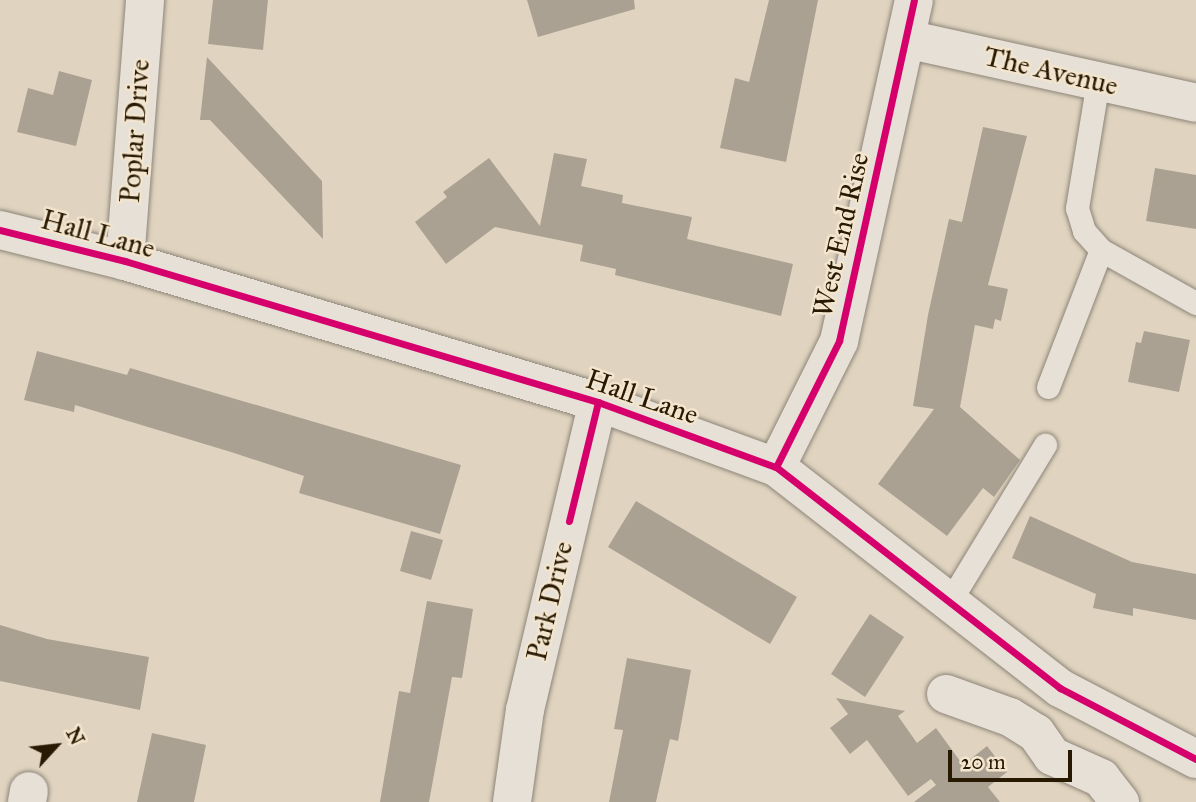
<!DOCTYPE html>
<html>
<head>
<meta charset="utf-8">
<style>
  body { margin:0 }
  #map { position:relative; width:1196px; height:802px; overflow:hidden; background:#e0d4c0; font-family:"IM FELL Great Primer",serif }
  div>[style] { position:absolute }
  .building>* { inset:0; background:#aba193 }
  .roads { filter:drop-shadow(0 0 2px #8e8578) drop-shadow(0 0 2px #8e8578) }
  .service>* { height:23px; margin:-11.5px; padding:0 11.5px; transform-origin:11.5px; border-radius:11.5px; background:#e6e0d6 }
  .minor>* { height:38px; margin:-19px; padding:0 19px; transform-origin:19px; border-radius:19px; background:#e6e0d6 }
  .cycleway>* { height:7px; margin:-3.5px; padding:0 3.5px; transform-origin:3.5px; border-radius:3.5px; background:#d6006c }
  span { translate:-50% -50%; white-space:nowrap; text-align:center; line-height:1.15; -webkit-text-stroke:5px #f3e5ce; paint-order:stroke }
  .street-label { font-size:28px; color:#281903 }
  .north { position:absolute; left:21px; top:711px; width:70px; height:70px; -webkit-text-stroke:5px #f3e5ce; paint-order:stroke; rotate:63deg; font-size:19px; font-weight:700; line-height:28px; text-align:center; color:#281903 }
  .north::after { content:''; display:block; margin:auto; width:24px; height:32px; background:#281903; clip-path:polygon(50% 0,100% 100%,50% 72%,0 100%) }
  .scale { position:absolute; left:948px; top:750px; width:124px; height:32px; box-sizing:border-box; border:4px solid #281903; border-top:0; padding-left:9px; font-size:21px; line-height:24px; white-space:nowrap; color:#281903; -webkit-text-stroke:5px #f3e5ce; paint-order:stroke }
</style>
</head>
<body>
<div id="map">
  <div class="building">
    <i style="clip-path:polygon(213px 0,268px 0,263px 50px,208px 44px)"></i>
    <i style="clip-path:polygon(527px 0,634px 0,635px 9px,538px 37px)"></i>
    <i style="clip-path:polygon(769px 0,818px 0,786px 162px,720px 148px,735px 78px,749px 82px)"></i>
    <i style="clip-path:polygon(207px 57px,322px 181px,323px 239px,210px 120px,200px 120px)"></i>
    <i style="clip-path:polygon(59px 71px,92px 80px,76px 146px,17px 132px,28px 88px,53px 95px)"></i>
    <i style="clip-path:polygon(983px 127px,1027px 136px,988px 285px,1008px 289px,1001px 321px,995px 319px,993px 329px,975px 325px,960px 407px,1020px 460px,994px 497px,983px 488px,947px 536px,878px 484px,934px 409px,913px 406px,928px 315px,949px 219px,962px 222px)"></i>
    <i style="clip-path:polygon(554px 153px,587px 159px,581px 186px,623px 195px,622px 203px,692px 217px,687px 239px,793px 264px,781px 316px,615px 275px,616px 269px,580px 261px,583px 245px,495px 227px,446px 264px,415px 222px,447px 197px,443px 192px,489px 158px,540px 226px)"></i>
    <i style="clip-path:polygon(1155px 168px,1196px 175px,1196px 229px,1146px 221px)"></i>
    <i style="clip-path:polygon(1144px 331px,1190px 340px,1179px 392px,1128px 382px,1136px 342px,1141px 343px)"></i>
    <i style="clip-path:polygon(37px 351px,127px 375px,130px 368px,461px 465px,440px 534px,299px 493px,304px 476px,231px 452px,75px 405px,74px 412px,24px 400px)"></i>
    <i style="clip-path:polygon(636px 501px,797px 597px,770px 644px,608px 547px)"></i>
    <i style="clip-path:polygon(1030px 516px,1132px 562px,1196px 574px,1196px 620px,1133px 608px,1133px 616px,1093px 608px,1096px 594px,1012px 558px)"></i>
    <i style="clip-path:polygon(411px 531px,443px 540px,431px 580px,400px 571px)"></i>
    <i style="clip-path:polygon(427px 601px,473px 609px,462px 678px,452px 677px,429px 802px,380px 802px,399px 691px,410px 693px)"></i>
    <i style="clip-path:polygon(870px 614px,904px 637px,865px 697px,831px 674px)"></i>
    <i style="clip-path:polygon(0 625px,47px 639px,149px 657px,140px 710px,0 681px)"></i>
    <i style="clip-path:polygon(627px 658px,691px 670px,678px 741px,670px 739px,656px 802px,609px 802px,623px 730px,614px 729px)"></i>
    <i style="clip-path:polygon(836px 698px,905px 711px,898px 716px,917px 743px,936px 728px,963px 765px,987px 746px,1007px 772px,988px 787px,1000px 802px,914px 802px,936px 785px,931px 779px,908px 796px,867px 740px,850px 754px,830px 728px,848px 714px)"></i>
    <i style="clip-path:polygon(152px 733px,206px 745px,194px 802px,137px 802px)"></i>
  </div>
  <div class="roads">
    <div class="service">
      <i style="left:1098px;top:81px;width:129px;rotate:99.4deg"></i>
      <i style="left:1077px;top:208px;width:24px;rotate:73deg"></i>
      <i style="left:1084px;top:231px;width:25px;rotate:48deg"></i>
      <i style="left:1101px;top:250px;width:109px;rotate:29.2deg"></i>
      <i style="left:1048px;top:387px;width:147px;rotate:-68.9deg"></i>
      <i style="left:950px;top:601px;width:183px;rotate:-58.7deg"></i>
    </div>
    <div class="minor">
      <i style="left:906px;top:39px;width:297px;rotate:12.4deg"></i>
      <i style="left:0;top:230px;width:129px;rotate:13.9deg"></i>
      <i style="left:125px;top:261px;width:494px;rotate:16.6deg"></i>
      <i style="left:598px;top:402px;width:189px;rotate:20.1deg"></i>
      <i style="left:776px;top:467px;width:360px;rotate:37.9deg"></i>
      <i style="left:1060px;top:688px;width:153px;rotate:27.6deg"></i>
      <i style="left:125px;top:261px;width:262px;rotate:-85.6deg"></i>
      <i style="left:776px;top:467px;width:141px;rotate:-63.4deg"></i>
      <i style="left:839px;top:341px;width:349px;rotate:-77.6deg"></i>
      <i style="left:946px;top:694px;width:68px;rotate:19.8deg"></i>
      <i style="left:1010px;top:717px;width:31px;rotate:32deg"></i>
      <i style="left:1036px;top:733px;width:28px;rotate:55deg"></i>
      <i style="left:1052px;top:756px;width:54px;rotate:24.2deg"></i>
      <i style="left:1101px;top:778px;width:31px;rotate:52deg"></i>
      <i style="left:27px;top:802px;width:11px;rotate:-80deg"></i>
      <i style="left:512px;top:802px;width:93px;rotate:-82deg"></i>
      <i style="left:525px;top:710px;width:317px;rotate:-76.7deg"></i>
    </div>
  </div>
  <div class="cycleway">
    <i style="left:0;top:230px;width:129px;rotate:13.9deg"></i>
    <i style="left:125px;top:261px;width:494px;rotate:16.6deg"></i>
    <i style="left:598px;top:402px;width:189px;rotate:20.1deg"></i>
    <i style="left:776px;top:467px;width:360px;rotate:37.9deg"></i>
    <i style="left:1060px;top:688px;width:153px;rotate:27.6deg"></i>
    <i style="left:776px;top:467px;width:141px;rotate:-63.4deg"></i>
    <i style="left:839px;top:341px;width:349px;rotate:-77.6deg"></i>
    <i style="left:569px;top:521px;width:122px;rotate:-76.3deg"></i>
  </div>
  <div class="street-label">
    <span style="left:1051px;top:71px;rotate:13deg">The Avenue</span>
    <span style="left:135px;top:131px;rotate:-86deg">Poplar Drive</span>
    <span style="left:98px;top:234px;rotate:15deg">Hall Lane</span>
    <span style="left:841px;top:235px;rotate:-77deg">West End Rise</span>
    <span style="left:642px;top:397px;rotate:19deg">Hall Lane</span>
    <span style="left:550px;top:601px;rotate:-77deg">Park Drive</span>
  </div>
  <div class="north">N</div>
  <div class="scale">20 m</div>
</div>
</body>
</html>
